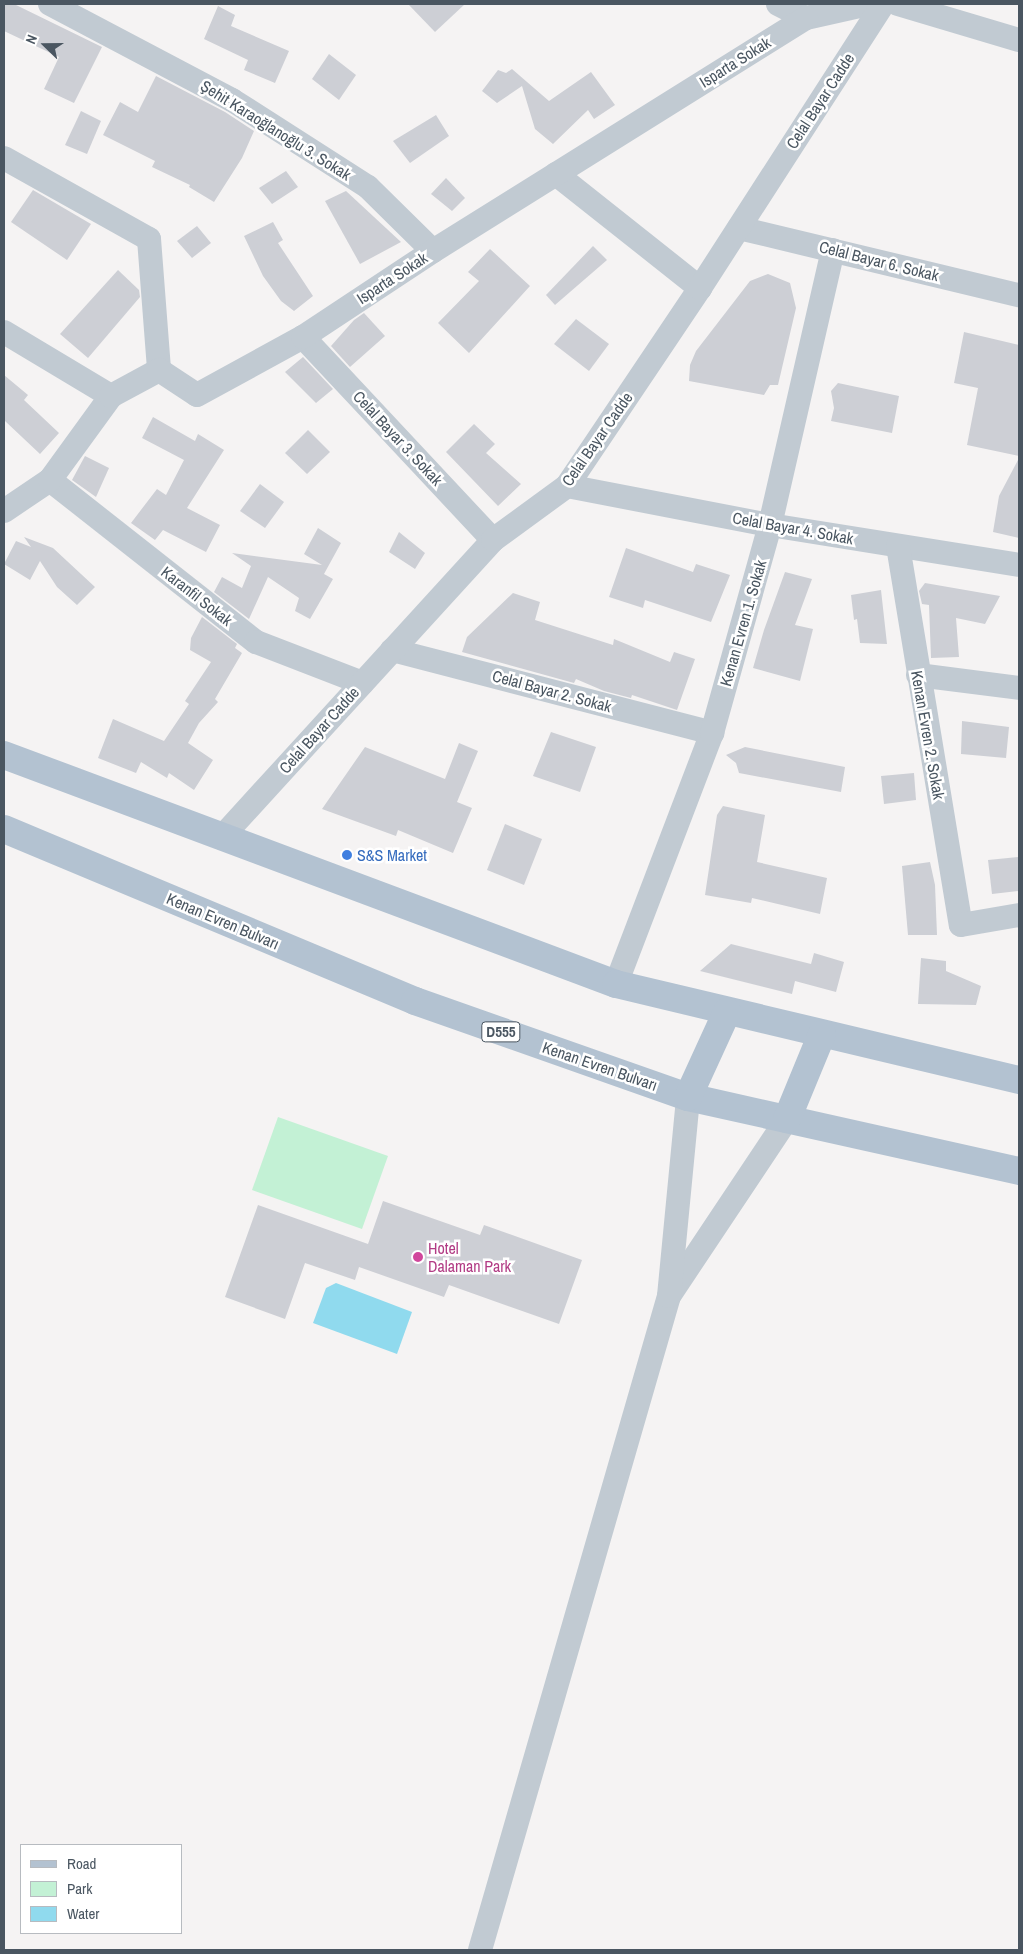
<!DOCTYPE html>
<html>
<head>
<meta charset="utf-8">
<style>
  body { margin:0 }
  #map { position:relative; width:1023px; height:1954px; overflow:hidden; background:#f5f3f3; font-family:"Archivo Narrow",sans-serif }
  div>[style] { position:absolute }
  .green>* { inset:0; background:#c3f1d5 }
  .water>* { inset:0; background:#90daee }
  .building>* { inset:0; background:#cdcfd5 }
  .minor>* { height:24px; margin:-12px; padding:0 12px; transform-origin:12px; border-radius:12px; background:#c1cad2 }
  .major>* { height:28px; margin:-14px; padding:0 14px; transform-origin:14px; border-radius:14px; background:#b3c2d1 }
  .dots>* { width:14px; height:14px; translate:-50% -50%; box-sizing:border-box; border:2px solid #fff; border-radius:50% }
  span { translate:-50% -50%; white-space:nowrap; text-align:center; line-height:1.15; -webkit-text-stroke:5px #fff; paint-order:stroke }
  .shield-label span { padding:1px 4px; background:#fff; border:1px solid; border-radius:4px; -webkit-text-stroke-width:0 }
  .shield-label { font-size:15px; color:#4a5661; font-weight:700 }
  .street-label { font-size:16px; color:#4a5661 }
  .shop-label { font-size:16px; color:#366cbe }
  .left { translate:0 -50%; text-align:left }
  .hotel-label { font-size:16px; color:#b23c85 }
  .frame { position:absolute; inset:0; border:5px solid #4a5661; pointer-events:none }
  .legend { position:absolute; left:20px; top:1844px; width:162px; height:90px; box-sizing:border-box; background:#fff; border:1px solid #b7bbc0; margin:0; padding:6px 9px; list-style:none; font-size:15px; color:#4a5661 }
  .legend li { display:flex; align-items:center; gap:10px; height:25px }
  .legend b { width:25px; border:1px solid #b7bbc0 }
  .north { position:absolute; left:20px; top:20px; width:50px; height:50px; -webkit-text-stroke:4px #fff; paint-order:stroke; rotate:292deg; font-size:14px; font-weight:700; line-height:20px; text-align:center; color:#4a5661 }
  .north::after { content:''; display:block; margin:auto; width:18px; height:22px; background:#4a5661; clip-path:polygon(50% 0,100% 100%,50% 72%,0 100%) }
</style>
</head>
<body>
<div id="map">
  <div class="green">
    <i style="clip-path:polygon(278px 1117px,388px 1156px,362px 1229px,252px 1190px)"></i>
  </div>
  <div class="water">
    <i style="clip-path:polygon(336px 1283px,412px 1312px,397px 1354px,313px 1323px,326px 1288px)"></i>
  </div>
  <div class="building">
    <i style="clip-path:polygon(4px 4px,14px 4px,102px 47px,74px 103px,44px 89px,59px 57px,4px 31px)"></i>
    <i style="clip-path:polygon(408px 4px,465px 4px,435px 32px)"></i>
    <i style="clip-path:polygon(218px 6px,235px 15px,231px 26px,289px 51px,275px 83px,244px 70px,248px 60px,204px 39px)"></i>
    <i style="clip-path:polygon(329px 54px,356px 75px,339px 100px,312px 79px)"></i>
    <i style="clip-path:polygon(512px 69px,549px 101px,591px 72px,615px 105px,594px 119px,588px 110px,553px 144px,535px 129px,522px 86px,497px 103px,482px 91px,498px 70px,506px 73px)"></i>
    <i style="clip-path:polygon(156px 76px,225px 112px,254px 131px,242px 158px,214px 202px,189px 187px,190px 185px,152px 167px,155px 161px,103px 135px,120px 102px,138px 112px)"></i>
    <i style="clip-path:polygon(81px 111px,101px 121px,87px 154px,65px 145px)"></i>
    <i style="clip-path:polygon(436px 115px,449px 136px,410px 163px,393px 141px)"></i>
    <i style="clip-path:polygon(286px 171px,298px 187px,272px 204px,259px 188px)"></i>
    <i style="clip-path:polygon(446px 178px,465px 198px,452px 211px,431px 194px)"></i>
    <i style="clip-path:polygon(33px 190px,91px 224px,67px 260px,11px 222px)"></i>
    <i style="clip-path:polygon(346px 191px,401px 242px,360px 264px,325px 201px)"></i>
    <i style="clip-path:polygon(273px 222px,283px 240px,278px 243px,313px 296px,294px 311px,281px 301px,263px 276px,244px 236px)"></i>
    <i style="clip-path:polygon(197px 226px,211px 243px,192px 258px,177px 241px)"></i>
    <i style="clip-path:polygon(593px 246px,607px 260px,555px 305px,546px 295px)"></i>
    <i style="clip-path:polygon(490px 249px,530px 286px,469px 353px,438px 323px,479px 281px,468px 272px)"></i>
    <i style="clip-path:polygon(118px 270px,139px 290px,140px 297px,88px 358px,60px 334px)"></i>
    <i style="clip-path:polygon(768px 274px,790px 283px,796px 308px,778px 385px,770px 385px,764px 395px,689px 381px,690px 365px,696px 351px,750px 281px)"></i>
    <i style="clip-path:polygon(364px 313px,385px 336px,350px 367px,331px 346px,354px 320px)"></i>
    <i style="clip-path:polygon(576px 319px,609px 344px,589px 371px,554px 344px)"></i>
    <i style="clip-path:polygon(964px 332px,1019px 345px,1019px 456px,967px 445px,978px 388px,954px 383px)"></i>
    <i style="clip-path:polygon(303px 357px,333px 389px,316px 403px,285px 372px)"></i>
    <i style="clip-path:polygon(4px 375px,28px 395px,24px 400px,59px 433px,40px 454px,5px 421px,4px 422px)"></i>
    <i style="clip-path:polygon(838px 383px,899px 396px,892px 433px,831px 421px,834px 408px,831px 391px)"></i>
    <i style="clip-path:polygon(153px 417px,195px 441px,198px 434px,224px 450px,187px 508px,220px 525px,206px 552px,163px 530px,155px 540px,131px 523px,157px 489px,166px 495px,184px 460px,142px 438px)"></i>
    <i style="clip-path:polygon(474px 424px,495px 444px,486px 453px,521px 484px,498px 506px,446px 452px)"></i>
    <i style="clip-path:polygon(308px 430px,330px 452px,307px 474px,285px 453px)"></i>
    <i style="clip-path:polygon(85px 456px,109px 468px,96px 497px,72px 480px)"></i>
    <i style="clip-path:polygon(1019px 458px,1019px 538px,993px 532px,999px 496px)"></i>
    <i style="clip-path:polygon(260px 484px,284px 502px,265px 528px,240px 511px)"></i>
    <i style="clip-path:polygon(318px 528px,341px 543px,324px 574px,333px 579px,310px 619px,295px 611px,299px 598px,268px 577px,249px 619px,214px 592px,222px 577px,242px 588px,251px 566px,232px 553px,322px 565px,304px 554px)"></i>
    <i style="clip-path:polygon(399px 532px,425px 553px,415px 569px,389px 552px)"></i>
    <i style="clip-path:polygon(24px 537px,53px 548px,95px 587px,77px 605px,57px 587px,40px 561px,30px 580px,4px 564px,16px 541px,31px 547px)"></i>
    <i style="clip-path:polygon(626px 548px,693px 572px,696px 564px,730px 575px,711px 622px,645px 600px,643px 608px,609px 597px)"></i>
    <i style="clip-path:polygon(785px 572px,812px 579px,795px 625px,813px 629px,800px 681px,753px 668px,764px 630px)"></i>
    <i style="clip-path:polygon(925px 583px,1000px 596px,985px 624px,956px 618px,959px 657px,931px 658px,929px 605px,922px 604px,919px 591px)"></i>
    <i style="clip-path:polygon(881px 590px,887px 644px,860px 643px,857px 619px,854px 620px,851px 595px)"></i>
    <i style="clip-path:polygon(513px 593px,540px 602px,535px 620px,613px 645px,614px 639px,670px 662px,674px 652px,695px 659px,677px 710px,632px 695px,631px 698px,604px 691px,576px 679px,574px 683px,462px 652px,467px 637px)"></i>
    <i style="clip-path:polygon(202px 617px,237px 644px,235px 648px,242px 653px,215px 699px,218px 702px,199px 723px,188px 743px,213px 760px,194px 790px,169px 773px,167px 778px,141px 762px,136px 773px,98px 758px,113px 719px,164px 741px,189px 704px,185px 701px,211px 662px,190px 650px,191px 638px)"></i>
    <i style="clip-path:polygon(962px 721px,1009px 727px,1006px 758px,961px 754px)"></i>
    <i style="clip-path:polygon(551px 732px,596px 747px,580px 792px,533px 776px)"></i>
    <i style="clip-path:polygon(459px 743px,478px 751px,457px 802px,472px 808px,453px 853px,398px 830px,396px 836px,322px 809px,365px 747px,445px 779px)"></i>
    <i style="clip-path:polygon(745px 747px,845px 767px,841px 792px,739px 773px,736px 763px,726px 755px)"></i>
    <i style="clip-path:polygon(914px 773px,916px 800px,884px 804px,881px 776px)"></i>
    <i style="clip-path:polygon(723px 806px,765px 815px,757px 862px,827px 878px,820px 914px,752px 898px,751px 903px,705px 895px,717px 815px)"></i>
    <i style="clip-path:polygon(505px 824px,542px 839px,524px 885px,487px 870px)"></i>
    <i style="clip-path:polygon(1019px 857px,1019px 891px,992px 894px,988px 860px)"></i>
    <i style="clip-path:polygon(930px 862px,935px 885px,937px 935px,908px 935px,902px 866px)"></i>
    <i style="clip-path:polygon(731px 944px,811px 964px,814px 953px,844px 962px,836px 992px,795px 981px,792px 994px,700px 971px)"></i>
    <i style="clip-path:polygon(921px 958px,946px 961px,946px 971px,981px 986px,976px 1005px,918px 1004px)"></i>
    <i style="clip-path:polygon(383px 1201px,480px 1235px,484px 1225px,582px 1260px,559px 1324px,449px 1285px,444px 1297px,359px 1267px,355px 1280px,305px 1263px,285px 1319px,225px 1297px,258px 1205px,368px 1244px)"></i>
  </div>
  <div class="minor">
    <i style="left:50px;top:4px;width:206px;rotate:27.8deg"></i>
    <i style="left:232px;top:100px;width:161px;rotate:32.6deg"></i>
    <i style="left:368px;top:187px;width:91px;rotate:44.6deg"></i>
    <i style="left:778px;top:4px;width:31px;rotate:27deg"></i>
    <i style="left:806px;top:18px;width:64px;rotate:-12.7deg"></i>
    <i style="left:898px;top:4px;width:126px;rotate:16.6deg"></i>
    <i style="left:4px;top:158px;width:166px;rotate:29.2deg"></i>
    <i style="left:149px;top:239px;width:131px;rotate:85.6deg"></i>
    <i style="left:556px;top:174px;width:184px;rotate:38.4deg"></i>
    <i style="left:739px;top:228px;width:288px;rotate:13.5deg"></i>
    <i style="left:4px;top:332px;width:125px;rotate:30.9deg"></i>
    <i style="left:303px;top:337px;width:278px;rotate:46.9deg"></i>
    <i style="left:50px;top:480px;width:262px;rotate:38.2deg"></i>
    <i style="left:256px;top:642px;width:114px;rotate:21.1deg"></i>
    <i style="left:567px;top:486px;width:207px;rotate:10.9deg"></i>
    <i style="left:770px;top:525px;width:252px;rotate:9.1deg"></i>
    <i style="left:4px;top:511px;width:55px;rotate:-34deg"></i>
    <i style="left:50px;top:480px;width:104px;rotate:-54deg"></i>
    <i style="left:111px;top:396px;width:55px;rotate:-28.4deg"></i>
    <i style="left:159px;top:370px;width:45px;rotate:33.3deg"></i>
    <i style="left:197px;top:395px;width:121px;rotate:-28.7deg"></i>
    <i style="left:303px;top:337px;width:156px;rotate:-33.5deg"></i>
    <i style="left:433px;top:251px;width:440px;rotate:-32deg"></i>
    <i style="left:898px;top:546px;width:384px;rotate:80.6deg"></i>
    <i style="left:961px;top:925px;width:59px;rotate:-9.8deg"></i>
    <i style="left:392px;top:650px;width:331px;rotate:14.5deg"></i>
    <i style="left:918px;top:675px;width:102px;rotate:7.3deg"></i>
    <i style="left:221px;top:838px;width:403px;rotate:-47.6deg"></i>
    <i style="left:493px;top:540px;width:92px;rotate:-36.1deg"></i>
    <i style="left:567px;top:486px;width:239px;rotate:-56.1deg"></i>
    <i style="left:700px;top:288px;width:338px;rotate:-57.2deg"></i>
    <i style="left:616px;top:984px;width:269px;rotate:-69.1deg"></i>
    <i style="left:712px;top:733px;width:216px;rotate:-74.4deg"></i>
    <i style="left:770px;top:525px;width:282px;rotate:-77.1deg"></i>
    <i style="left:671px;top:1293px;width:209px;rotate:-56.3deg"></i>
    <i style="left:480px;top:1950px;width:681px;rotate:-73.88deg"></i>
    <i style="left:669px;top:1296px;width:200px;rotate:-84.5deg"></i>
  </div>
  <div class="major">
    <i style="left:4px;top:755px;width:653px;rotate:20.51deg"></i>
    <i style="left:616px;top:984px;width:414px;rotate:13.4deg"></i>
    <i style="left:4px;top:829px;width:446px;rotate:22.7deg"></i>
    <i style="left:415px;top:1001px;width:289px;rotate:19.4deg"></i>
    <i style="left:688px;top:1097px;width:339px;rotate:12.6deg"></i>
    <i style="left:688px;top:1097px;width:94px;rotate:-65.4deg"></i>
    <i style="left:787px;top:1119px;width:92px;rotate:-67.6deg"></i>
  </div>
  <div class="dots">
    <i style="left:347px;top:855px;background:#3f7fe0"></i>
    <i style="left:418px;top:1257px;background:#d1479c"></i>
  </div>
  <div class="shield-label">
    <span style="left:501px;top:1032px">D555</span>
  </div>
  <div class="street-label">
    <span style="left:735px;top:62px;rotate:-32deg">Isparta Sokak</span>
    <span style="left:820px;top:101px;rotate:-57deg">Celal Bayar Cadde</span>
    <span style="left:276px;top:130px;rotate:32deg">Şehit Karaoğlanoğlu 3. Sokak</span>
    <span style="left:879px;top:261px;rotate:14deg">Celal Bayar 6. Sokak</span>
    <span style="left:392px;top:278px;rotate:-33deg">Isparta Sokak</span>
    <span style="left:398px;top:438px;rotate:47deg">Celal Bayar 3. Sokak</span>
    <span style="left:597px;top:439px;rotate:-55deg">Celal Bayar Cadde</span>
    <span style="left:793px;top:528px;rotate:10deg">Celal Bayar 4. Sokak</span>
    <span style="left:197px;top:596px;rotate:38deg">Karanfil Sokak</span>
    <span style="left:743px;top:623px;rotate:-74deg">Kenan Evren 1. Sokak</span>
    <span style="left:552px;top:691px;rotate:15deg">Celal Bayar 2. Sokak</span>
    <span style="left:319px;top:730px;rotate:-48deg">Celal Bayar Cadde</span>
    <span style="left:928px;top:735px;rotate:80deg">Kenan Evren 2. Sokak</span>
    <span style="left:223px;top:921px;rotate:23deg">Kenan Evren Bulvarı</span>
    <span style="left:600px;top:1066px;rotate:19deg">Kenan Evren Bulvarı</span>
  </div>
  <div class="shop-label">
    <span class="left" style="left:357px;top:855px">S&amp;S Market</span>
  </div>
  <div class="hotel-label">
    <span class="left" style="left:428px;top:1257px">Hotel<br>Dalaman Park</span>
  </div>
  <div class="frame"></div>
  <ul class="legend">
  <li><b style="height:6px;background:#b3c2d1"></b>Road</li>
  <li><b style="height:14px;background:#c3f1d5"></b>Park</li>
  <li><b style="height:14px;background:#90daee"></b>Water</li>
  </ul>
  <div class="north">N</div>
</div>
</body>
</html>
